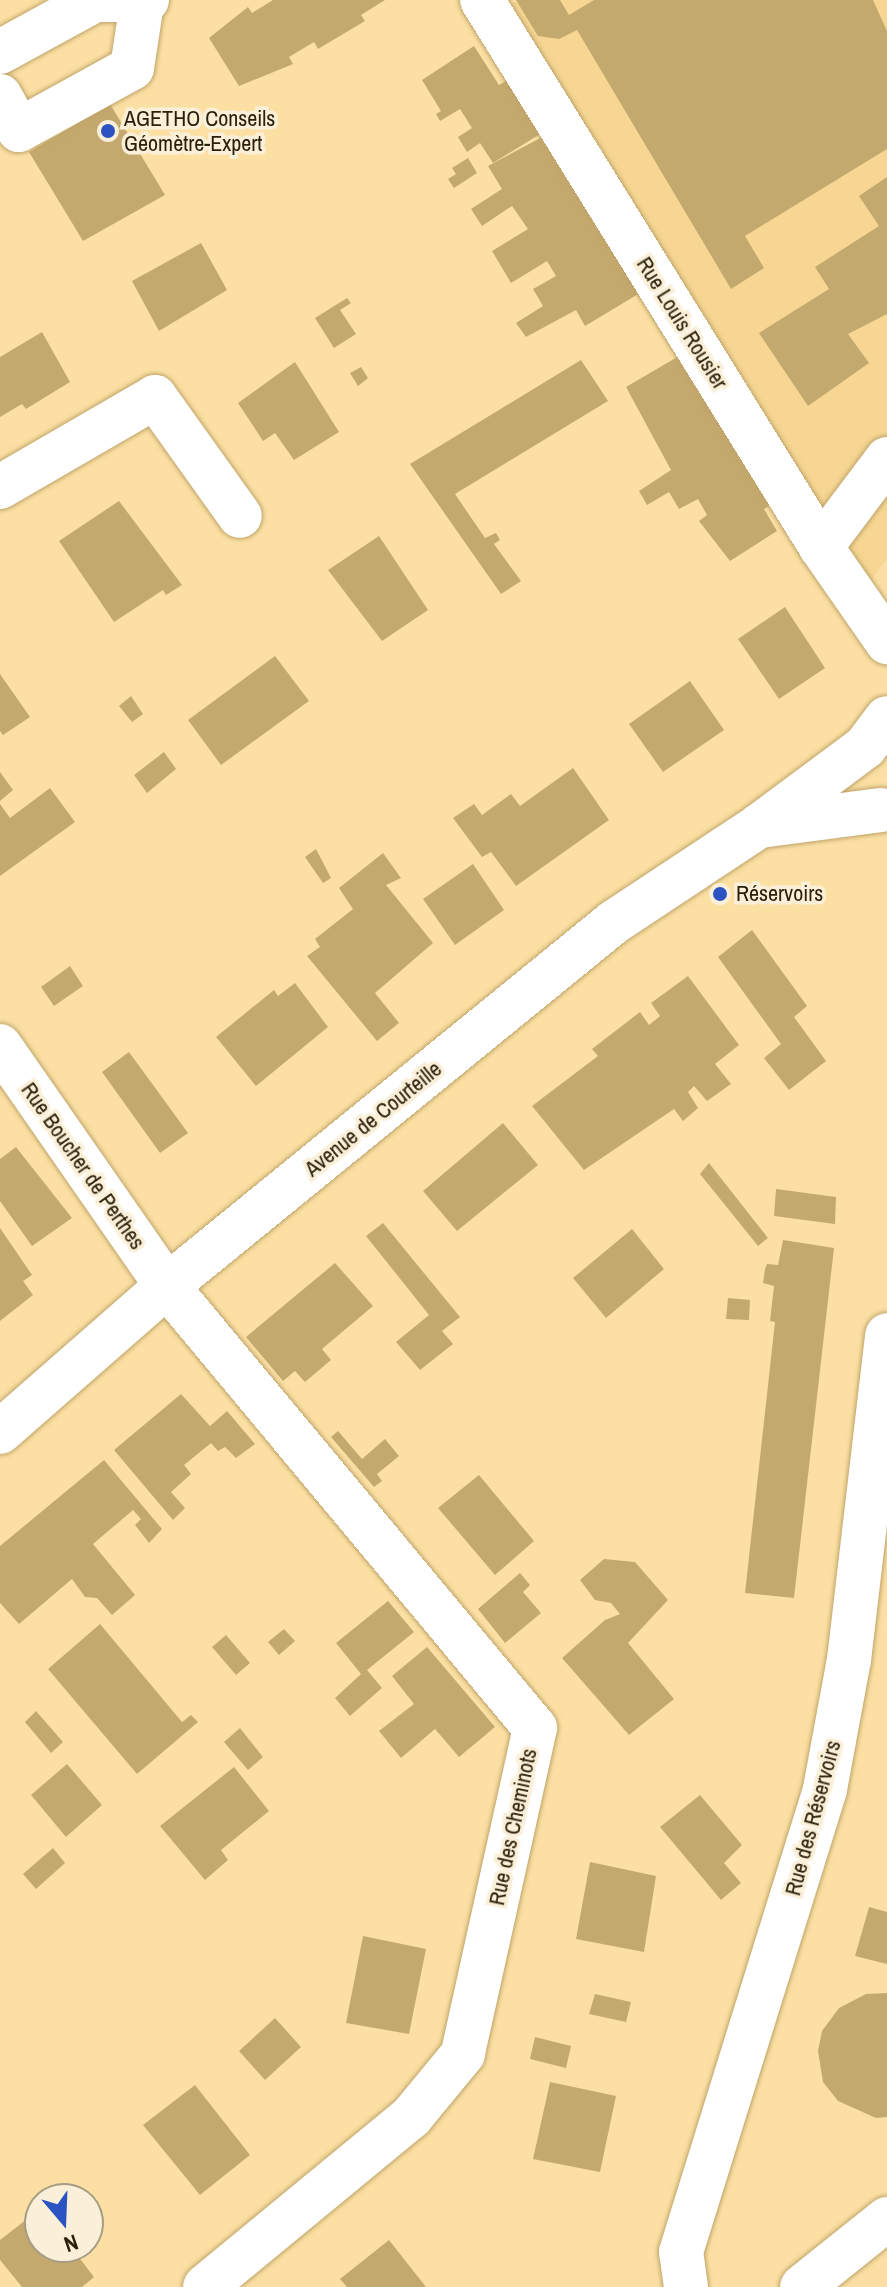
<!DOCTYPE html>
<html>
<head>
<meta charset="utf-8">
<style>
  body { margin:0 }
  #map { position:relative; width:887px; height:2287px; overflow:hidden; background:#fce0a3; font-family:"Archivo Narrow",sans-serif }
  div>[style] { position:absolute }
  .built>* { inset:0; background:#f6d692 }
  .building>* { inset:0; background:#c4a96e }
  .roads { filter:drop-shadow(0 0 2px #bfa46a) drop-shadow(0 0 2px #bfa46a) }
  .minor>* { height:44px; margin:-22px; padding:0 22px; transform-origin:22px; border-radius:22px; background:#fff }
  .dots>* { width:22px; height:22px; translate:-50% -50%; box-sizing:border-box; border:4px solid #faefd8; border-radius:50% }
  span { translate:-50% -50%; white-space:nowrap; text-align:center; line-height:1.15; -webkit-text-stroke:7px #faefd8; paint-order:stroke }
  .poi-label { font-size:22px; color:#2b2008 }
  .left { translate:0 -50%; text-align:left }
  .street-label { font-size:22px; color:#2b2008 }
  .north { position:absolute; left:24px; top:2183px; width:80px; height:80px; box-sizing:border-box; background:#faefd8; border:2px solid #a79c85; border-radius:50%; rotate:161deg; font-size:22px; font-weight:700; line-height:32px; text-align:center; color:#2b2008 }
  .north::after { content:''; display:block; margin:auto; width:28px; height:36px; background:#2c53c2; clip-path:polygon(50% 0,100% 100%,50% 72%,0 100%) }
</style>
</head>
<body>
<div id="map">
  <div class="built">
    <i style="clip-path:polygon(519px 0,887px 0,887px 559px,869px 582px,502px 9px)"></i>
  </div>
  <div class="building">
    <i style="clip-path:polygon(273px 0,385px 0,361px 15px,365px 21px,318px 49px,314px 42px,289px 57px,293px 64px,239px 86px,209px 38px,248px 7px,252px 13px)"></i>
    <i style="clip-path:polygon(516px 0,560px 0,569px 15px,594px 0,873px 0,887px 31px,887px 149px,745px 236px,764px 268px,731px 289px,577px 30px,559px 39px,538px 36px)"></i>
    <i style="clip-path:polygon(474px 46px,499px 85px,510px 79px,542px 133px,493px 163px,480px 143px,467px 152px,458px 137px,472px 128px,460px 109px,440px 121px,436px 114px,441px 111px,422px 80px)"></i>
    <i style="clip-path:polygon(110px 104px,165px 195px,83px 241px,29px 152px)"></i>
    <i style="clip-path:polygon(544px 136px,640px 293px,585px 326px,576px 310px,526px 337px,516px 323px,543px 306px,533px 289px,556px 276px,547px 261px,511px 283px,492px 251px,528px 229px,512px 206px,482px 226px,471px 209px,502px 189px,488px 166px)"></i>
    <i style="clip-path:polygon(468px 158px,477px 173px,454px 188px,448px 179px,456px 174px,452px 168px)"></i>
    <i style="clip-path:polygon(887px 177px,887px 314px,848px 334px,869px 363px,808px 406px,759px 333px,829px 289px,815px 267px,879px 226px,859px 196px)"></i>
    <i style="clip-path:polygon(201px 243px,227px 290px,159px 331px,132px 281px)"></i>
    <i style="clip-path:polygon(347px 298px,351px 303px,340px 310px,356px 334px,334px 348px,315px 318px)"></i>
    <i style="clip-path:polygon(42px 332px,70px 382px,26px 409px,22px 404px,0 417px,0 357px)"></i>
    <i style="clip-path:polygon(679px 356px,771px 505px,764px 509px,777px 531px,730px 561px,699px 521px,707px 515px,698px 499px,679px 509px,669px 492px,647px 505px,639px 491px,671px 470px,626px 387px)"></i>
    <i style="clip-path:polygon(581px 360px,608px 401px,455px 494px,485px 538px,496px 533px,500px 540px,494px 544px,521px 581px,501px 594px,410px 464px)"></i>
    <i style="clip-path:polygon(295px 362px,339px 432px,294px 460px,275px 433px,263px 441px,238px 403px)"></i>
    <i style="clip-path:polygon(361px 367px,368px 378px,358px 386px,350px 373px)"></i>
    <i style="clip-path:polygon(119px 501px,182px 585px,166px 595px,163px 590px,114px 622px,59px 541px)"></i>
    <i style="clip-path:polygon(379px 536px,428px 610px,382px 641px,328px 570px)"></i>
    <i style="clip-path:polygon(785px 607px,825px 668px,779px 699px,738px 639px)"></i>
    <i style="clip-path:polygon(275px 656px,309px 701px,221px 765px,188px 720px)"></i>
    <i style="clip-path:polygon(0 674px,30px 717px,3px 735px,0 731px)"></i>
    <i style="clip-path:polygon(690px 681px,724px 730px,663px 772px,629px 724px)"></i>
    <i style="clip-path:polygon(131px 696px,143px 714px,132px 722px,119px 706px)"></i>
    <i style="clip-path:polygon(164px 752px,176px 769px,147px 793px,134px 775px)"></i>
    <i style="clip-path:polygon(573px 768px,609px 820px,516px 886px,491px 852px,482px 857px,453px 818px,474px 804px,482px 815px,511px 794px,520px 806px)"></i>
    <i style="clip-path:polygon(0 772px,13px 790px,0 801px)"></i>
    <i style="clip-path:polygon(50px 788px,75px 822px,0 876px,0 804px,10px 818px)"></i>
    <i style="clip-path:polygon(316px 849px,331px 878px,323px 883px,305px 857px)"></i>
    <i style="clip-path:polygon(383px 853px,401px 878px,386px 885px,433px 943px,375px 993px,399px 1023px,377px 1041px,307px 956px,320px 947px,315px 939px,353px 909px,339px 888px)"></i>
    <i style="clip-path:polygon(473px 864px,504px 910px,455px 945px,423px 899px)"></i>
    <i style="clip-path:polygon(752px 930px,807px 1006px,794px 1017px,826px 1061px,789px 1090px,764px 1058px,781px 1044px,718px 957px)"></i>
    <i style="clip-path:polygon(70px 966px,83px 986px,54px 1006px,41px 987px)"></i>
    <i style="clip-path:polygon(688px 976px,739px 1045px,715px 1064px,731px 1084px,707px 1101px,694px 1086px,688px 1092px,698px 1108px,683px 1121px,674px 1109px,584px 1170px,532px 1106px,598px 1056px,592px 1049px,640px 1012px,649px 1025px,660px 1016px,651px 1003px)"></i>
    <i style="clip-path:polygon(295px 983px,328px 1027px,256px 1086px,216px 1037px,274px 990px,278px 996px)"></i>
    <i style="clip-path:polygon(129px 1052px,188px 1133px,160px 1153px,102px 1072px)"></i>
    <i style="clip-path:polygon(503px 1123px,538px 1165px,457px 1231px,423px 1191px)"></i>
    <i style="clip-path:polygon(16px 1147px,72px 1218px,32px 1246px,0 1201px,0 1159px)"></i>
    <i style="clip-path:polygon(709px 1163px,768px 1238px,758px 1246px,700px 1174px)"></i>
    <i style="clip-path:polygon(776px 1189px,836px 1197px,835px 1224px,774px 1216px)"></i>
    <i style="clip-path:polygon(383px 1223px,460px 1317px,442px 1331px,453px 1344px,420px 1370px,396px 1342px,429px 1315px,366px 1236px)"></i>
    <i style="clip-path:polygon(0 1228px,32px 1275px,23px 1281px,33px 1295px,0 1321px)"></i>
    <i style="clip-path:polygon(632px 1229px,664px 1269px,606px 1318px,573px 1278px)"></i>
    <i style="clip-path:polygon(783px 1240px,834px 1248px,794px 1598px,745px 1593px,775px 1322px,770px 1321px,774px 1286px,763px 1283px,765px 1269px,767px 1264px,778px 1265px)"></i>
    <i style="clip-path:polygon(335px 1263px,373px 1306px,322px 1349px,331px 1360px,305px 1382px,295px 1371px,283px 1381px,246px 1337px)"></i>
    <i style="clip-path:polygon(728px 1298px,750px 1300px,749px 1320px,726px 1319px)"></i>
    <i style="clip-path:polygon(181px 1394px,210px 1426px,227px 1411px,255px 1444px,236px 1458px,225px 1447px,218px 1451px,211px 1443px,184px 1465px,191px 1474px,171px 1492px,185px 1508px,173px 1520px,114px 1450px)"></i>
    <i style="clip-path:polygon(338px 1431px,362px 1459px,385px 1439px,399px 1456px,377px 1474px,382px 1481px,374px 1487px,331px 1437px)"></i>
    <i style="clip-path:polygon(104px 1460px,162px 1529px,149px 1543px,135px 1525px,141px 1519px,133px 1510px,93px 1544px,135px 1595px,112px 1615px,97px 1598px,85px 1597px,72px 1579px,19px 1624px,0 1603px,0 1546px)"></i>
    <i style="clip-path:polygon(479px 1475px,534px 1541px,495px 1575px,438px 1508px)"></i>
    <i style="clip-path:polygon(604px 1559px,635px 1562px,668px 1600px,628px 1643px,674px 1699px,629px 1735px,562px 1658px,605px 1620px,620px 1614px,611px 1603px,595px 1600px,580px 1580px)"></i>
    <i style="clip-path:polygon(520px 1573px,530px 1585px,523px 1592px,541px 1613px,505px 1643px,478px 1609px)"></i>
    <i style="clip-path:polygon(388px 1601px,414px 1632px,367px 1670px,382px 1688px,350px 1716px,335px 1698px,361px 1674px,336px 1643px)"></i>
    <i style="clip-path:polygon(100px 1624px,182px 1722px,191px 1715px,198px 1722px,137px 1774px,48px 1669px)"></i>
    <i style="clip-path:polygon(284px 1629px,295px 1641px,279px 1655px,268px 1642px)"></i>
    <i style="clip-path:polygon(226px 1635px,250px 1663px,236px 1675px,212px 1647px)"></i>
    <i style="clip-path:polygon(427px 1647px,495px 1727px,459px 1757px,435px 1729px,401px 1758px,379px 1731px,414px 1704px,392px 1676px)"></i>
    <i style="clip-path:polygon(36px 1711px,63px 1742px,51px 1753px,25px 1722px)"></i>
    <i style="clip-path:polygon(240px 1728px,263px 1757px,248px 1770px,224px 1742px)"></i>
    <i style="clip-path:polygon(67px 1764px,102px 1805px,66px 1837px,31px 1795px)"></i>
    <i style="clip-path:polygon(234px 1767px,269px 1811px,221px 1850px,228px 1860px,205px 1880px,160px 1826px)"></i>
    <i style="clip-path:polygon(700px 1795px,742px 1845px,724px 1863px,741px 1883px,721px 1900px,660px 1827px)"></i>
    <i style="clip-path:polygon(53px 1848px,65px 1863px,36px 1889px,23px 1874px)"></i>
    <i style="clip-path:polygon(590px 1862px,656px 1876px,644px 1952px,576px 1939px)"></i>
    <i style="clip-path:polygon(869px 1907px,887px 1912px,887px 1964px,855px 1956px)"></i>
    <i style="clip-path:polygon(363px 1936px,426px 1949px,409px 2034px,346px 2023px)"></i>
    <i style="clip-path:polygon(887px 1993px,887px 2117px,876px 2118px,838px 2101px,823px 2082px,818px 2051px,822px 2031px,839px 2008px,866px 1994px)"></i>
    <i style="clip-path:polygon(595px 1994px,631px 2002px,626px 2022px,589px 2014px)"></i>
    <i style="clip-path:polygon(275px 2018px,301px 2047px,265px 2080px,239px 2051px)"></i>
    <i style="clip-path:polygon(535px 2037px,571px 2046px,566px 2068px,530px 2059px)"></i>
    <i style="clip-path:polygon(550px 2082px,616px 2096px,600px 2172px,533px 2159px)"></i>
    <i style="clip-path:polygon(195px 2085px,250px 2155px,200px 2195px,143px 2125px)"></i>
    <i style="clip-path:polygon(40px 2209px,40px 2247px,71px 2247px,94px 2277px,82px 2287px,22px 2287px,0 2260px,0 2240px)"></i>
    <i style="clip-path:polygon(389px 2240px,426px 2287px,347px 2287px,340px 2279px)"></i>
  </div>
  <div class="roads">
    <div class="minor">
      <i style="left:482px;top:0;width:644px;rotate:58.21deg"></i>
      <i style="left:821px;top:547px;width:116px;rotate:55.2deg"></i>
      <i style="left:0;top:52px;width:108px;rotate:-28.7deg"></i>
      <i style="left:95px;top:0;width:52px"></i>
      <i style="left:0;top:96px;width:39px;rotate:61deg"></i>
      <i style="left:19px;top:130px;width:129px;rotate:-28.8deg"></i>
      <i style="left:132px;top:68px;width:66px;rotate:-81.3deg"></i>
      <i style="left:0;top:487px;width:179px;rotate:-30.1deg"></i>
      <i style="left:155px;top:397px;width:146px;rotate:54.5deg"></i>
      <i style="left:821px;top:547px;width:110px;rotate:-53.1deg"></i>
      <i style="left:759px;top:826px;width:123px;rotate:-7.5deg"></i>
      <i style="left:0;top:1046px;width:292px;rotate:55.2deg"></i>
      <i style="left:167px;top:1286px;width:575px;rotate:50.22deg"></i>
      <i style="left:535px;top:1728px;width:334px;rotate:102.5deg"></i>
      <i style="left:463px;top:2054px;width:82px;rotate:129.5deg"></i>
      <i style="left:411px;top:2117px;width:267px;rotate:140.5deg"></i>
      <i style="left:0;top:1432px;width:222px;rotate:-41.2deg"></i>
      <i style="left:167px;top:1286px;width:576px;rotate:-39.16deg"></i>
      <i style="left:614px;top:922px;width:174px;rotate:-33.5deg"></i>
      <i style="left:759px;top:826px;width:132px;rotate:-36.7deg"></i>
      <i style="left:865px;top:747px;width:36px;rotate:-53deg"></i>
      <i style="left:686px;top:2287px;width:35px;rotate:-98deg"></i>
      <i style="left:681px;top:2252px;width:485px;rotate:-72.7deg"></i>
      <i style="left:825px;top:1789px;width:131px;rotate:-79.5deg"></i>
      <i style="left:849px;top:1660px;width:327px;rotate:-83.3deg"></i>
      <i style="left:802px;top:2287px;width:109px;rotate:-38.7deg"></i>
    </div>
  </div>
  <div class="dots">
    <i style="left:108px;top:131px;background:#2c53c2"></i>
    <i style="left:720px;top:894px;background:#2c53c2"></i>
  </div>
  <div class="poi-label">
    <span class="left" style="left:124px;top:131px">AGETHO Conseils<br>Géomètre-Expert</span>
    <span class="left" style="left:736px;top:894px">Réservoirs</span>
  </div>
  <div class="street-label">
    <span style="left:682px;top:323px;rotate:58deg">Rue Louis Rousier</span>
    <span style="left:373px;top:1119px;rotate:-39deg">Avenue de Courteille</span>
    <span style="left:83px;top:1166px;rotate:55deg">Rue Boucher de Perthes</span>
    <span style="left:813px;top:1818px;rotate:-75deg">Rue des Réservoirs</span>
    <span style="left:513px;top:1827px;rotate:-78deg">Rue des Cheminots</span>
  </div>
  <div class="north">N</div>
</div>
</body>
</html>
